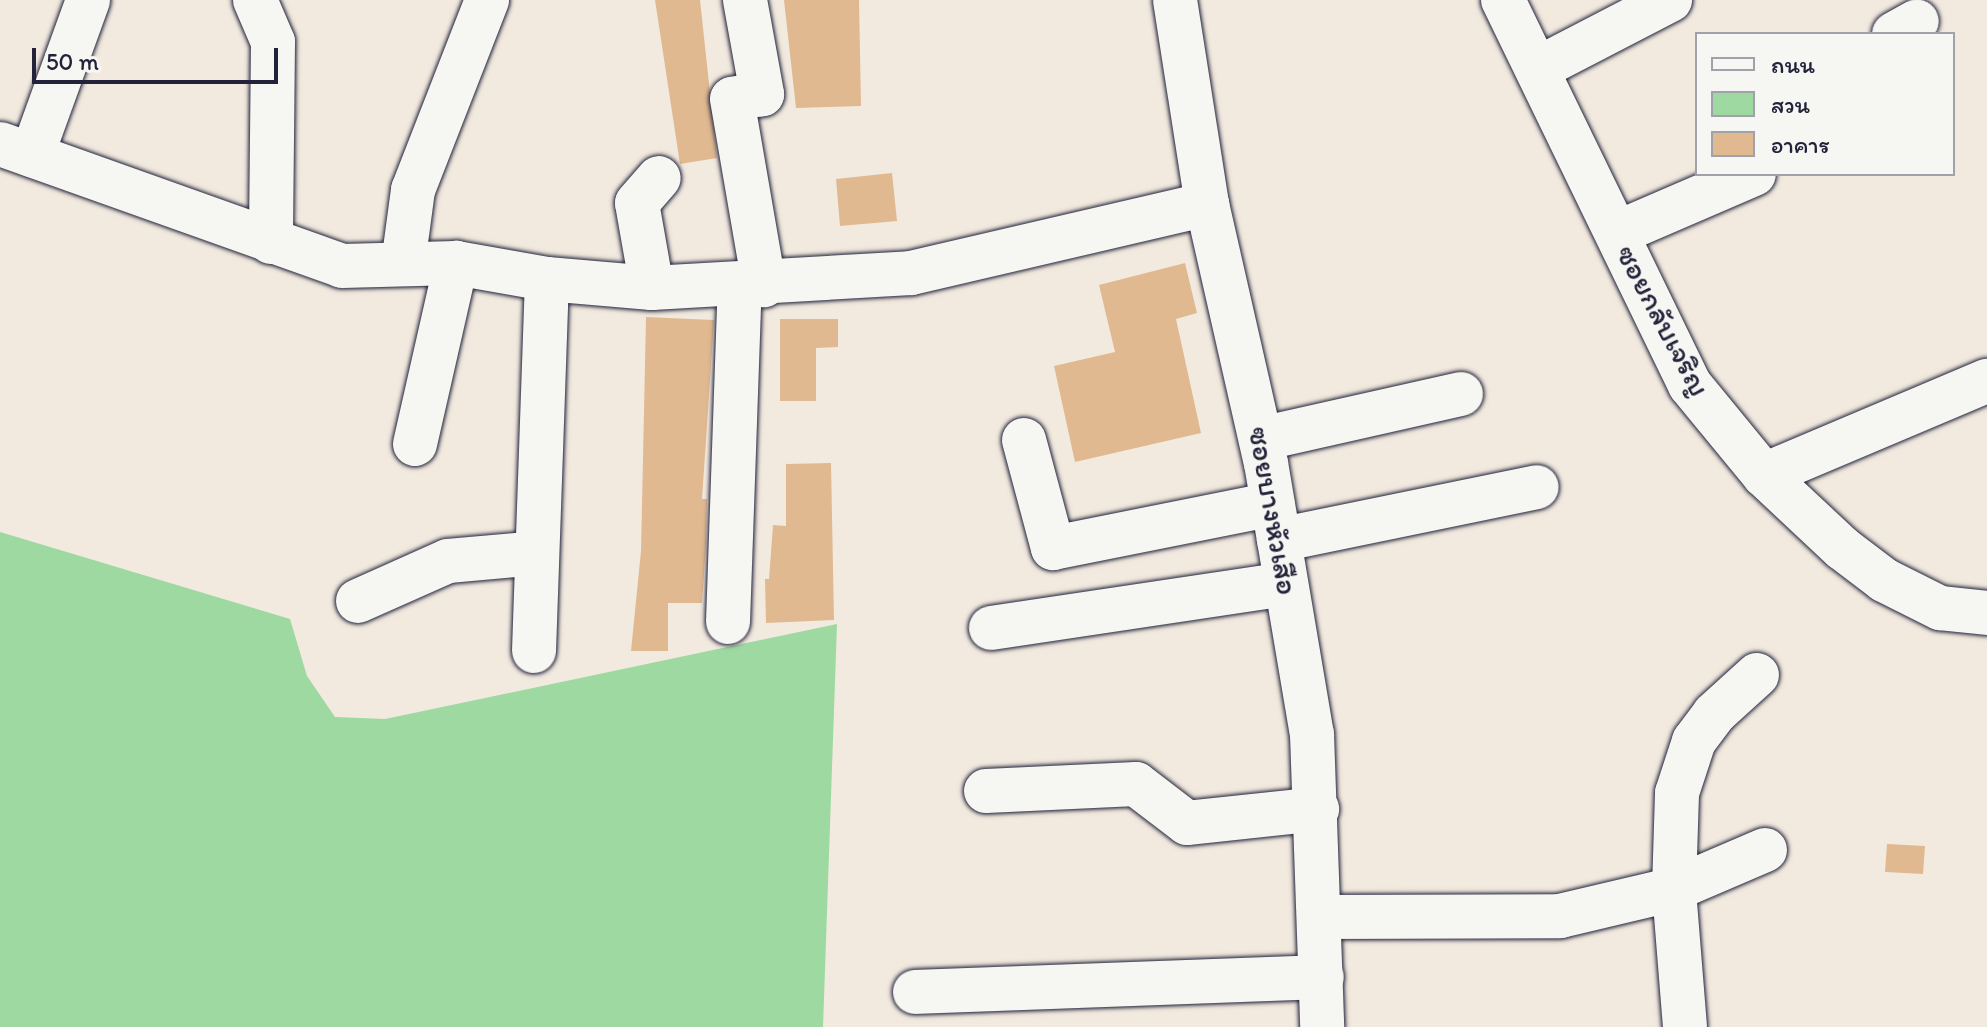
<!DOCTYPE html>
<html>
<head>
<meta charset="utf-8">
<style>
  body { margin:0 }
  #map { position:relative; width:1987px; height:1027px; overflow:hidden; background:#f2eadf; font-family:Itim,"Playpen Sans Thai",sans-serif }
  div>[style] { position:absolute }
  .green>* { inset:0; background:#9dd9a0 }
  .building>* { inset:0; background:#e0b991 }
  .roads { filter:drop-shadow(0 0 2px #22223b) drop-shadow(0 0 2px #22223b) }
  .minor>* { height:44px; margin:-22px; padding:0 22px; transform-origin:22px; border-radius:22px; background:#f6f6f2 }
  span { translate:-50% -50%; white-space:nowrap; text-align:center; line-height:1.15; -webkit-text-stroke:6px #f6f6f2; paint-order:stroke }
  .street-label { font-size:30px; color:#22223b }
  .legend { position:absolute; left:1695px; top:32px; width:260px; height:144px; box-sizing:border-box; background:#f6f6f2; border:2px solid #a1a1a9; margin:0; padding:10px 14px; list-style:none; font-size:24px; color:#22223b }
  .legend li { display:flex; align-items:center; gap:16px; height:40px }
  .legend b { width:40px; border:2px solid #a1a1a9 }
  .scale { position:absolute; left:32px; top:48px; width:246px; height:36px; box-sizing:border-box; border:4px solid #22223b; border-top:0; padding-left:10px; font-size:24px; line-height:28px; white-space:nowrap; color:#22223b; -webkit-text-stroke:6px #f6f6f2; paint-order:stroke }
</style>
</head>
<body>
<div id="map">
  <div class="green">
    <i style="clip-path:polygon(0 532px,290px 619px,307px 676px,335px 717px,385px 719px,837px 624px,823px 1027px,0 1027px)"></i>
  </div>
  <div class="building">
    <i style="clip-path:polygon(655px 0,700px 0,717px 158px,680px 164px)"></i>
    <i style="clip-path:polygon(784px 0,859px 0,861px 106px,796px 108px)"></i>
    <i style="clip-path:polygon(892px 173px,897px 221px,840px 226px,836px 179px)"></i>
    <i style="clip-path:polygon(1185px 263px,1197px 313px,1176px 319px,1201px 433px,1075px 462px,1054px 366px,1115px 352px,1099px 285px)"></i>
    <i style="clip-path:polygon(646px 317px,714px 320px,702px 499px,707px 499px,706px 544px,702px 603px,668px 603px,668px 651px,631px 651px,641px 551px)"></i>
    <i style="clip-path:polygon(780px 319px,838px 319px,838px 347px,816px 348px,816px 401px,780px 401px)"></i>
    <i style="clip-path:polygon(831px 463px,834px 620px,766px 623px,765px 579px,769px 579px,773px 525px,786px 526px,786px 464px)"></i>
    <i style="clip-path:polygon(1887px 844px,1925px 846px,1923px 874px,1885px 872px)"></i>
  </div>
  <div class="roads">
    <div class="minor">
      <i style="left:255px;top:0;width:46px;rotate:66.8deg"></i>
      <i style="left:273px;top:42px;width:200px;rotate:90.6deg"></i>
      <i style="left:745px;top:0;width:96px;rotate:79.7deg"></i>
      <i style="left:762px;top:94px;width:30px;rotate:171deg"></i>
      <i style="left:732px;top:99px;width:189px;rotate:80.2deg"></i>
      <i style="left:1175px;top:0;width:206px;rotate:81.1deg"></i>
      <i style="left:1207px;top:204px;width:266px;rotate:77.2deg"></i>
      <i style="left:1266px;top:463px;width:275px;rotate:80.4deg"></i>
      <i style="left:1312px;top:734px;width:293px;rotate:88deg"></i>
      <i style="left:1503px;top:0;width:428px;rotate:64.1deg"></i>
      <i style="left:1690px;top:385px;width:117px;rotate:50.6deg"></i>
      <i style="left:1764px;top:475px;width:107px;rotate:43.1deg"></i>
      <i style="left:1842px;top:548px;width:53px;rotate:37.3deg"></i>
      <i style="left:1884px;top:580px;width:63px;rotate:26.6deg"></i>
      <i style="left:1940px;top:608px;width:47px;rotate:6.1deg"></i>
      <i style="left:1894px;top:34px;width:26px;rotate:-29deg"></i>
      <i style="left:1537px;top:69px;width:150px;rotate:-27.4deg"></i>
      <i style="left:0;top:144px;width:363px;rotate:19.6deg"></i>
      <i style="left:342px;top:266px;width:114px;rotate:-1.5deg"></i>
      <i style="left:456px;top:263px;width:92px;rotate:10deg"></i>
      <i style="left:547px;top:279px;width:105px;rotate:4.9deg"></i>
      <i style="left:652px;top:288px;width:259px;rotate:-3.3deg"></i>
      <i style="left:911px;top:273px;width:304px;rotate:-13.1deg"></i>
      <i style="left:32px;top:155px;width:165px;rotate:-70.1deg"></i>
      <i style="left:1617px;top:233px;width:149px;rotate:-23.3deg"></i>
      <i style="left:403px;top:264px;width:75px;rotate:-82.3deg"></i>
      <i style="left:413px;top:190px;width:204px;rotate:-68.7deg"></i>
      <i style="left:652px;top:288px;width:86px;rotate:-100deg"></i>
      <i style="left:637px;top:203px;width:33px;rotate:-49deg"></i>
      <i style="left:1261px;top:439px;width:205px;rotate:-12.7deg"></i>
      <i style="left:1024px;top:440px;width:112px;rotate:75deg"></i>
      <i style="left:1053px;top:548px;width:224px;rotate:-11.3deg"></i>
      <i style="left:415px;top:444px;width:186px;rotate:-77.2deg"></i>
      <i style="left:1764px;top:475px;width:242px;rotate:-22.9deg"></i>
      <i style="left:1279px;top:540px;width:263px;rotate:-11.6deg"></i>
      <i style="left:358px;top:601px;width:98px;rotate:-24deg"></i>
      <i style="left:448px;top:561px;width:89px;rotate:-5.1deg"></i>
      <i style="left:728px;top:622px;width:336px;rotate:-88deg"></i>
      <i style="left:991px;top:628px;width:298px;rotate:-8.5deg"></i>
      <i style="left:534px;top:651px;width:372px;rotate:-88deg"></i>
      <i style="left:986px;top:791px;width:150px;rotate:-2.7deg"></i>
      <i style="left:1136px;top:784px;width:64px;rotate:37.4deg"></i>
      <i style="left:1187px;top:823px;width:131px;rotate:-6.1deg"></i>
      <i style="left:1322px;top:917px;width:238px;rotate:-0.2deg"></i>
      <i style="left:1560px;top:916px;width:117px;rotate:-13.3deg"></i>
      <i style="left:1674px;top:889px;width:99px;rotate:-23.2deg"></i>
      <i style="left:915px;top:992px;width:407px;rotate:-2.1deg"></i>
      <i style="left:1685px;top:1027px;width:138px;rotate:-94.6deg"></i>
      <i style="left:1674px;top:889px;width:96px;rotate:-88.2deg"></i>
      <i style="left:1677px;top:793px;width:55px;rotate:-71.9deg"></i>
      <i style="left:1694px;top:741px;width:34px;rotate:-53deg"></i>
      <i style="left:1714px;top:714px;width:58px;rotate:-42.2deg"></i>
    </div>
  </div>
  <div class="street-label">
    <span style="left:1663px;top:321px;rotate:62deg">ซอยกลับเจริญ</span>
    <span style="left:1273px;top:511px;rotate:80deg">ซอยบางหัวเสือ</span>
  </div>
  <ul class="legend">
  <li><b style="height:10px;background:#f6f6f2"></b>ถนน</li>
  <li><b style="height:22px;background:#9dd9a0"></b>สวน</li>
  <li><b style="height:22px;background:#e0b991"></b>อาคาร</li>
  </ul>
  <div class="scale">50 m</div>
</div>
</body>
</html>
